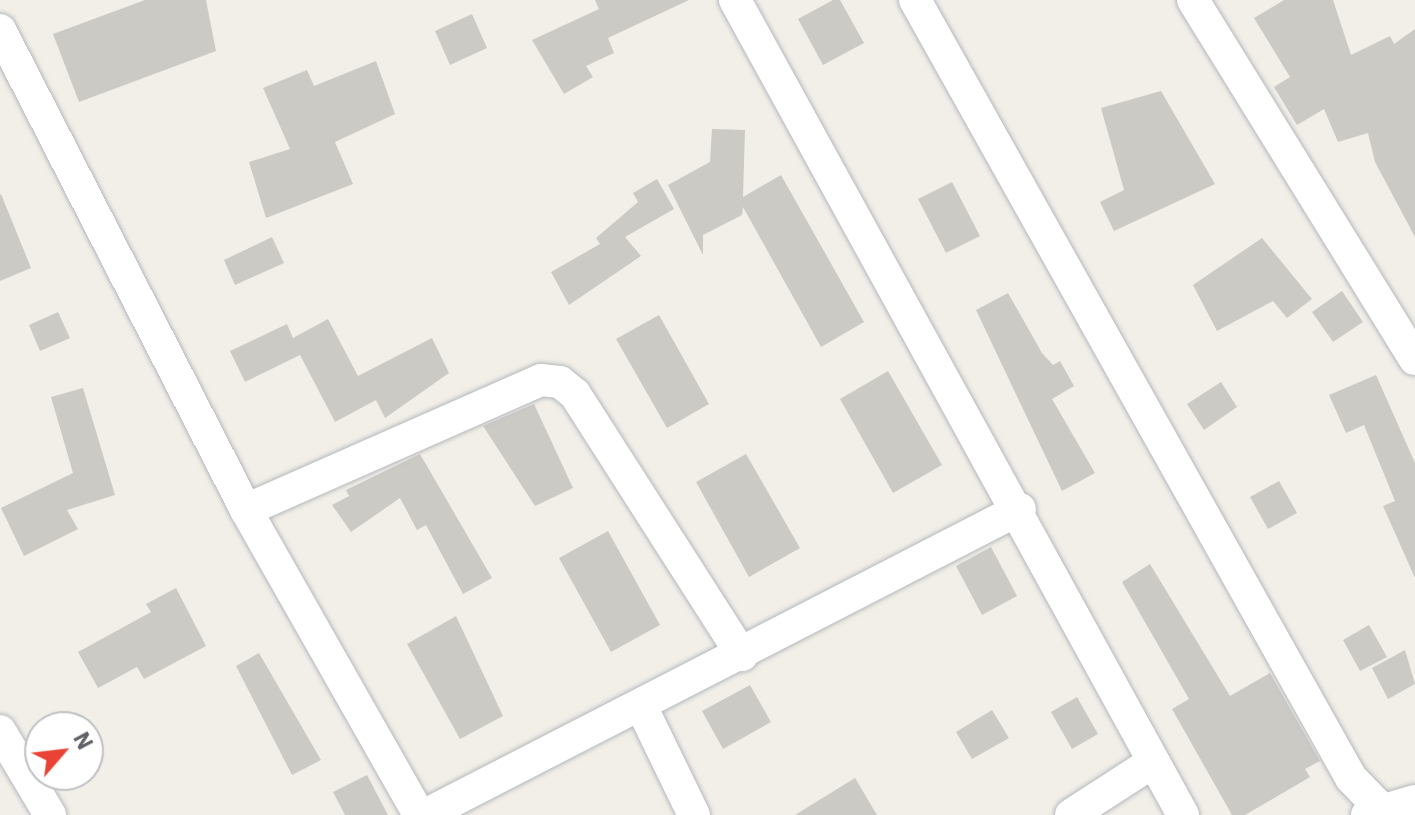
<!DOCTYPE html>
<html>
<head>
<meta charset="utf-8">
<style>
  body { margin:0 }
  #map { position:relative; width:1415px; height:815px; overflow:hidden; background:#f1efe8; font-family:"IBM Plex Sans",sans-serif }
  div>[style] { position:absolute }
  .building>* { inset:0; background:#cccac5 }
  .roads { filter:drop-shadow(0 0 2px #b5b8bc) drop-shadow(0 0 2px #b5b8bc) }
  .street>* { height:32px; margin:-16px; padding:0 16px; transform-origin:16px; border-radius:16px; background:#fff }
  span { translate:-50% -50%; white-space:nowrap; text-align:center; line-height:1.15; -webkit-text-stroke:6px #fff; paint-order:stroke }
  .north { position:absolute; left:24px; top:711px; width:80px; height:80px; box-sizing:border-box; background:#fff; border:2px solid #bfc1c3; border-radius:50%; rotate:62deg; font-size:22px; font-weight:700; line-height:32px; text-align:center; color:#5f6368 }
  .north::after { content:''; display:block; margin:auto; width:28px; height:36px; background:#ea4335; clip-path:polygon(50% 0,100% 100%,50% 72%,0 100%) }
</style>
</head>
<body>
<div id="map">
  <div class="building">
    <i style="clip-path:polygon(145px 0,206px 0,216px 51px,79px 102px,53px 34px)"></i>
    <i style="clip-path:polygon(595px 0,689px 0,608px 38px,614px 53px,586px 66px,593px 77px,564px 94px,532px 40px,599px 9px)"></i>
    <i style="clip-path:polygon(833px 0,840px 0,864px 43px,823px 65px,798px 19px)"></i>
    <i style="clip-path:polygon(1284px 0,1333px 0,1351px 55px,1390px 36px,1394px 44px,1415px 29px,1415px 237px,1375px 162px,1368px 133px,1338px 142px,1324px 109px,1297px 125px,1274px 87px,1290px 77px,1254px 18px)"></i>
    <i style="clip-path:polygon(472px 14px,487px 48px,450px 65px,435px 31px)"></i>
    <i style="clip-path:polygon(376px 61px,395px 114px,335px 142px,353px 184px,266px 218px,249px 162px,290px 149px,263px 88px,307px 70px,314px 86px)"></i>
    <i style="clip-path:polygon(1161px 91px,1215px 184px,1114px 231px,1100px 202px,1124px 190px,1101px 108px)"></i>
    <i style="clip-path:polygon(712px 129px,745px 130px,743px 197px,781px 175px,864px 322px,821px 347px,743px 207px,742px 215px,703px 235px,703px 255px,668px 185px,710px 162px)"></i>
    <i style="clip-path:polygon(657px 179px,674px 209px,625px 237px,641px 256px,569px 305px,551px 272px,600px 244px,596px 238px,638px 202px,633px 193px)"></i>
    <i style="clip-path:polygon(952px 182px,980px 236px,946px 253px,918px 199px)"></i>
    <i style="clip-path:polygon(1px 194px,31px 268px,0 281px,0 195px)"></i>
    <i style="clip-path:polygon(272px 237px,284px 263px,235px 285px,224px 260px)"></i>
    <i style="clip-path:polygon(1262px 238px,1312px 299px,1287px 318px,1273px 301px,1217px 331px,1193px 285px)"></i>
    <i style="clip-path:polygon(1342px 291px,1363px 322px,1333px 342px,1312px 312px)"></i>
    <i style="clip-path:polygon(1008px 293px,1042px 353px,1053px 365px,1060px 361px,1074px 386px,1052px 399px,1095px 473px,1062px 491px,976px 310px)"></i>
    <i style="clip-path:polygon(58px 312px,70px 338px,40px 351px,29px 325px)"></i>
    <i style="clip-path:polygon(659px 315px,709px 404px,667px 428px,616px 339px)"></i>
    <i style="clip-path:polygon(328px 319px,358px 376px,432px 338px,449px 373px,385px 418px,376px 400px,335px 422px,300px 355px,245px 382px,230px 351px,287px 324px,293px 338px)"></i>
    <i style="clip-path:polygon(888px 371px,942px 465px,893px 493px,840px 399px)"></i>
    <i style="clip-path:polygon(1376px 375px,1415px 463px,1415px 578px,1383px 506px,1395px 501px,1364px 425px,1346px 433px,1329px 395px)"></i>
    <i style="clip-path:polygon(1221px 382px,1237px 407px,1204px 430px,1187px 404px)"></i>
    <i style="clip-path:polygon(83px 388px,115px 495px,67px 510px,78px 529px,24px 556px,1px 508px,73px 473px,51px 397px)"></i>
    <i style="clip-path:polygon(534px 404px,573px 488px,535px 506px,483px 426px)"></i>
    <i style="clip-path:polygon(420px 454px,492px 578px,463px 594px,426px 525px,417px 530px,400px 498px,351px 532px,332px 505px,349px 496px,346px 490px)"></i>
    <i style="clip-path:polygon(746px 454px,800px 548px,749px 577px,696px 482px)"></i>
    <i style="clip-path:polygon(1279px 481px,1297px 513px,1268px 529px,1250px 497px)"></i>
    <i style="clip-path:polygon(608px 531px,660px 625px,611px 652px,559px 558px)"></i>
    <i style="clip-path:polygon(991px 547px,1017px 596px,982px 615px,956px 566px)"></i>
    <i style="clip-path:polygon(1150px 564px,1230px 696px,1270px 673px,1320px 761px,1305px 769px,1310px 777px,1245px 815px,1232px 815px,1172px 709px,1189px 699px,1122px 582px)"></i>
    <i style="clip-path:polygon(176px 588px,206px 646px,144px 679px,137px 667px,98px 688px,78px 652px,151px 612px,146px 604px)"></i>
    <i style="clip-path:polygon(456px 616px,503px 716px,460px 739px,407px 644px)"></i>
    <i style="clip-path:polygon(1369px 625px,1387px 657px,1360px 671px,1343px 640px)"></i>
    <i style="clip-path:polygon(1405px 650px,1415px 684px,1388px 699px,1372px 668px)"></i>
    <i style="clip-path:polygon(259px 653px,321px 760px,292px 775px,236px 666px)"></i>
    <i style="clip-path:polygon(750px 685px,771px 722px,723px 749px,702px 711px)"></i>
    <i style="clip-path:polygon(1077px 697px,1098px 734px,1072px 749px,1051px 712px)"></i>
    <i style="clip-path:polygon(992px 710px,1009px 738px,972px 759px,956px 732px)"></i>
    <i style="clip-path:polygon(367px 775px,388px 815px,345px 815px,333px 792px)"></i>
    <i style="clip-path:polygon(855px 778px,877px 815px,795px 815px)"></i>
  </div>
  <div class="roads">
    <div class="street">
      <i style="left:735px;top:0;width:930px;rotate:61.2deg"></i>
      <i style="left:915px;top:0;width:892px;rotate:60.73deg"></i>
      <i style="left:1351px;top:778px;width:52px;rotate:45.8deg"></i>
      <i style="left:1193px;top:0;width:422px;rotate:58.3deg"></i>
      <i style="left:0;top:30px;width:539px;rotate:62.86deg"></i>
      <i style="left:246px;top:510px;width:351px;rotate:60.4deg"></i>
      <i style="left:246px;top:510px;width:322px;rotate:-23.8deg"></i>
      <i style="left:541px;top:380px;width:19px;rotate:6deg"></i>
      <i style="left:560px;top:382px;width:19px;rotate:39deg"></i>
      <i style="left:575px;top:394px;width:310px;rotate:57.4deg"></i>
      <i style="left:642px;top:708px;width:119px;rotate:64.1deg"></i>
      <i style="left:0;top:731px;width:98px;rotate:59.2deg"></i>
      <i style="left:425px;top:815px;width:669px;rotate:-27.22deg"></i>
      <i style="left:1071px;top:815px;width:98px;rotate:-32.9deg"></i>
      <i style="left:1367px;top:815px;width:50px;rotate:-16.3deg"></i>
    </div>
  </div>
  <div class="north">N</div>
</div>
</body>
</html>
